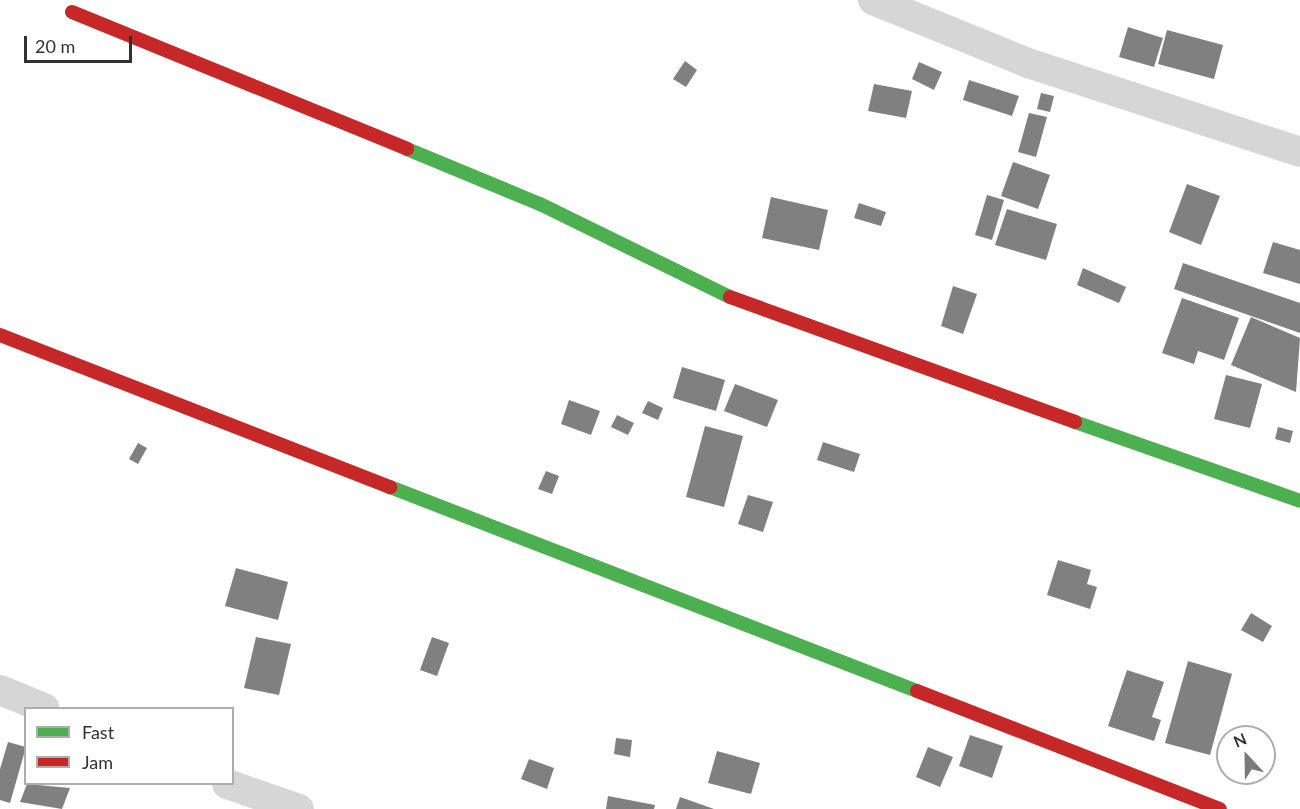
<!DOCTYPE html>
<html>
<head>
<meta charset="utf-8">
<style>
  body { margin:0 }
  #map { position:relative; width:1300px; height:809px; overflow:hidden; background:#fff; font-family:Lato,sans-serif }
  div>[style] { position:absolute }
  .building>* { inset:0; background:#808080 }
  .street>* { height:30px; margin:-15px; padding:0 15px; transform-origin:15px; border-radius:15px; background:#d6d6d6 }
  .fast>* { height:14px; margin:-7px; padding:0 7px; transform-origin:7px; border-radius:7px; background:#4caf50 }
  .jam>* { height:14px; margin:-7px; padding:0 7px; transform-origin:7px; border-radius:7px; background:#c62828 }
  span { translate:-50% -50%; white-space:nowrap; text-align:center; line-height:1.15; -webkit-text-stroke:6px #fff; paint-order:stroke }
  .legend { position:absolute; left:24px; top:707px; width:210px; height:78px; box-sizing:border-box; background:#fff; border:2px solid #adadad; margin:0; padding:8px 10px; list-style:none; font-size:18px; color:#323232 }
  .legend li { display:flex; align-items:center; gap:12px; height:30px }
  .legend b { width:30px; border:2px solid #adadad }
  .north { position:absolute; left:1216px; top:725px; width:60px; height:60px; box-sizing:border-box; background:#fff; border:2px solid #adadad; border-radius:50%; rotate:338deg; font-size:16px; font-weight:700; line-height:24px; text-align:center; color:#323232 }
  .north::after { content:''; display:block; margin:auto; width:21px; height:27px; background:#7a7a7a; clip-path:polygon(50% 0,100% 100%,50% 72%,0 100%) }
  .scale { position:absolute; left:24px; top:36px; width:108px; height:27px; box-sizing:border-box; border:3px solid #323232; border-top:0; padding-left:8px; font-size:18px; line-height:21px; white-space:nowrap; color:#323232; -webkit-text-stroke:4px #fff; paint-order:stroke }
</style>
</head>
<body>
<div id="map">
  <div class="building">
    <i style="clip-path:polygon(1128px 27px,1163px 38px,1154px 67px,1119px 57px)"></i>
    <i style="clip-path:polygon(1167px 30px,1223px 45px,1214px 79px,1158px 64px)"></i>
    <i style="clip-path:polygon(685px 61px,697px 70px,686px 87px,673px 79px)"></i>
    <i style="clip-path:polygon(919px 62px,942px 72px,934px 90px,912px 79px)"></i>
    <i style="clip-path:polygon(969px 80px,1019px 96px,1012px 116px,963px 100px)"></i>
    <i style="clip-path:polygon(874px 84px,912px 91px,906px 118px,868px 111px)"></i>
    <i style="clip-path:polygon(1041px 93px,1054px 96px,1050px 112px,1037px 109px)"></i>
    <i style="clip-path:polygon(1029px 113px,1047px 117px,1036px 157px,1018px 152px)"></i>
    <i style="clip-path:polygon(1013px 162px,1050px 175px,1038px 209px,1001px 196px)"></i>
    <i style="clip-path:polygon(1187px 184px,1220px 196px,1201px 245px,1169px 232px)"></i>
    <i style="clip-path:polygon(987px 195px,1004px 200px,992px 240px,975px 235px)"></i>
    <i style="clip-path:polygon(771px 197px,828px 210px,819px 250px,762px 238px)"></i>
    <i style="clip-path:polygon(859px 203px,886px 212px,881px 226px,854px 218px)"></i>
    <i style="clip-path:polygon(1007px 209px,1057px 224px,1046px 260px,995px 245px)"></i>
    <i style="clip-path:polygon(1273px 242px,1300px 250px,1300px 284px,1263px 273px)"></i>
    <i style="clip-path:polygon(1183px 263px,1300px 303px,1300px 333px,1174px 289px)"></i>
    <i style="clip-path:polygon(1083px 268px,1126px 287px,1119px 303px,1077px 285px)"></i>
    <i style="clip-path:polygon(953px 286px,977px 294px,963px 334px,941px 326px)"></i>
    <i style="clip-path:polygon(1182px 298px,1239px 318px,1224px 360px,1198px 351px,1194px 364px,1162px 353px)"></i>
    <i style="clip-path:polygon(1251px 317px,1300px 338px,1296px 392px,1231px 365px)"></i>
    <i style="clip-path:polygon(682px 367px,725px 380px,716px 411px,673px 398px)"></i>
    <i style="clip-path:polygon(1226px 375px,1262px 384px,1250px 428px,1214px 419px)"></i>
    <i style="clip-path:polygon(735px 384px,778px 400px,767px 427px,724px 411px)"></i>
    <i style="clip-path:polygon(569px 400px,600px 411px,591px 435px,561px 424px)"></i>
    <i style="clip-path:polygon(648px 401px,663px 408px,658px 420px,642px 413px)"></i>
    <i style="clip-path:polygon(617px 415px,634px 423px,628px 435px,611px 427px)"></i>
    <i style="clip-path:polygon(705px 426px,743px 436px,724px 507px,686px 497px)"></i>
    <i style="clip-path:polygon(1278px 427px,1293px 431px,1290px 443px,1275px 439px)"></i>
    <i style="clip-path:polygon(823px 442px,860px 454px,854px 472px,817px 460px)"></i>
    <i style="clip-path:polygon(138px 443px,147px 448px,138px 464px,129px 459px)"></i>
    <i style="clip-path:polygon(546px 471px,559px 476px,552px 494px,538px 489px)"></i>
    <i style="clip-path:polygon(748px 495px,773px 502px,763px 532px,738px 524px)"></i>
    <i style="clip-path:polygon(1058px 560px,1091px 570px,1087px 584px,1097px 587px,1090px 609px,1047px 595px)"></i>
    <i style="clip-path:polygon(236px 568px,288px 582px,278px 620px,225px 606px)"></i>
    <i style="clip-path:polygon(1251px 613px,1272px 626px,1263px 642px,1241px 630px)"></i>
    <i style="clip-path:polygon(256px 637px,291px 644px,279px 695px,244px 688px)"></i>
    <i style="clip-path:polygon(432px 637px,449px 643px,437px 676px,420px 670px)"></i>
    <i style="clip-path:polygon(1188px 661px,1232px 674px,1210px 755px,1165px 743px)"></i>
    <i style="clip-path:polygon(1127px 670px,1164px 682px,1152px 717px,1161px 720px,1154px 741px,1108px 726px)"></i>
    <i style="clip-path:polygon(970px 735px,1003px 746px,992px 778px,959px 766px)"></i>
    <i style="clip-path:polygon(616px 738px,632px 740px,630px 757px,614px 754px)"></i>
    <i style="clip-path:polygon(8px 742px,26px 747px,10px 803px,0 800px,0 769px)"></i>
    <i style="clip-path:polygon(928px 747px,953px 757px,940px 787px,916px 777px)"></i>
    <i style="clip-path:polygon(717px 751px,760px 763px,751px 794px,708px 783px)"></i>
    <i style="clip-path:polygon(529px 759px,554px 768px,547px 789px,521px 779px)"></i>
    <i style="clip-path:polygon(27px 784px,70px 788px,62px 809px,20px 802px)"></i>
    <i style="clip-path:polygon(608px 796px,655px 805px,654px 809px,606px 809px)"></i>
    <i style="clip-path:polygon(680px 797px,714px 809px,676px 809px)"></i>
  </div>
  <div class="street">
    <i style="left:873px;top:0;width:167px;rotate:22.1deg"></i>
    <i style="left:1028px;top:63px;width:286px;rotate:18.1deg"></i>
    <i style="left:0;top:690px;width:48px;rotate:22.2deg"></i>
    <i style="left:227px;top:784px;width:76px;rotate:19.1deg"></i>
  </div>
  <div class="fast">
    <i style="left:407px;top:149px;width:144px;rotate:22.5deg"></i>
    <i style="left:540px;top:204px;width:212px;rotate:26.1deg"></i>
    <i style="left:1075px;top:422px;width:238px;rotate:19.3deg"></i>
    <i style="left:390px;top:487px;width:565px;rotate:21.16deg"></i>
  </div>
  <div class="jam">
    <i style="left:72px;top:12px;width:362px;rotate:22.2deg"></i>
    <i style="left:730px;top:297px;width:367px;rotate:19.9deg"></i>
    <i style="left:0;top:335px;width:419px;rotate:21.3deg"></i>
    <i style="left:917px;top:691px;width:325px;rotate:21.3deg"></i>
  </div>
  <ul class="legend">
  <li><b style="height:8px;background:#4caf50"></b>Fast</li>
  <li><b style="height:8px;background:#c62828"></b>Jam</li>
  </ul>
  <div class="north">N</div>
  <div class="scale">20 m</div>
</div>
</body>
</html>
